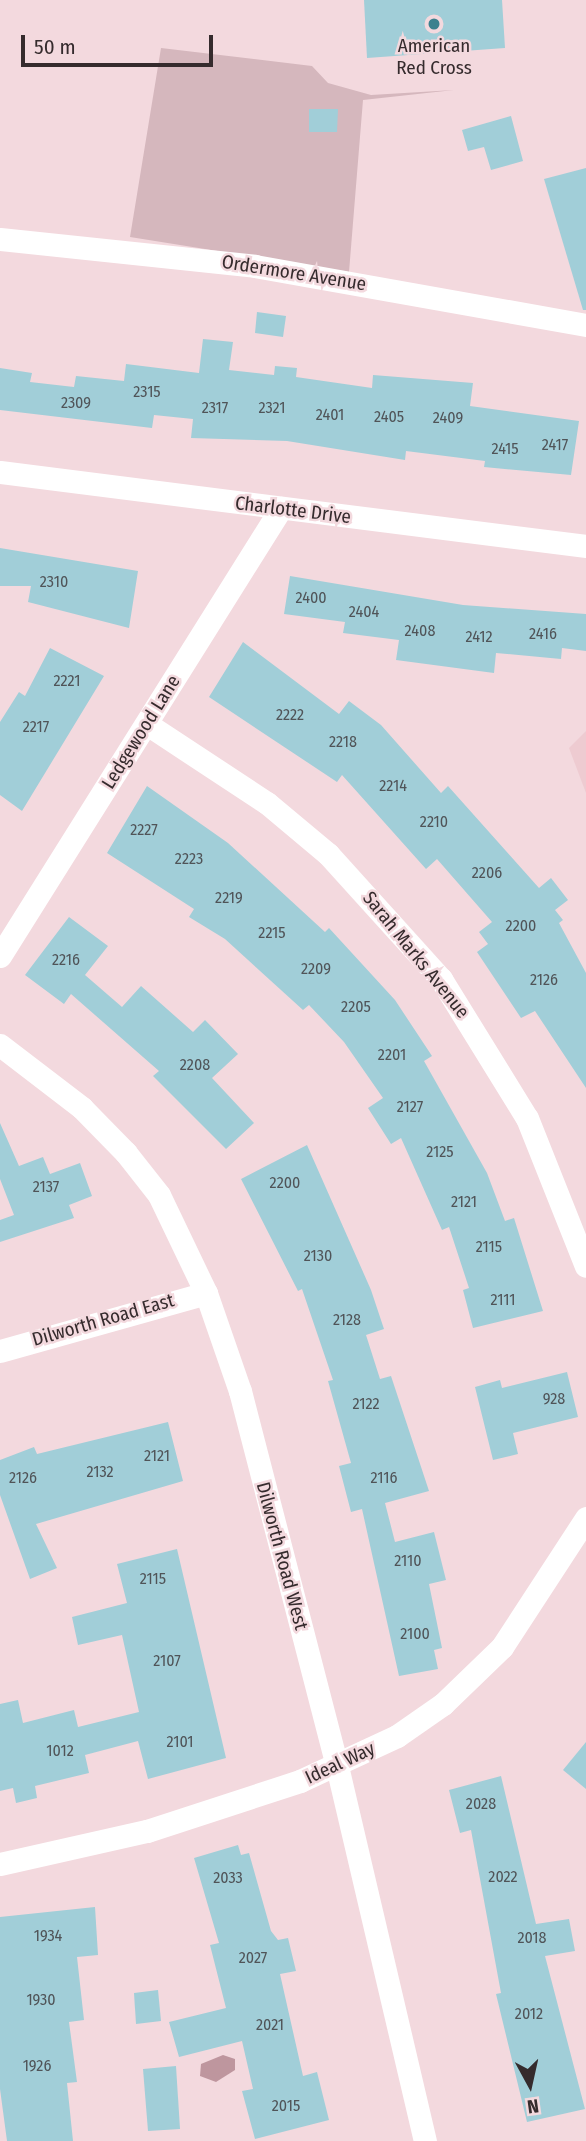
<!DOCTYPE html>
<html>
<head>
<meta charset="utf-8">
<style>
  body { margin:0 }
  #map { position:relative; width:586px; height:2141px; overflow:hidden; background:#f3d9de; font-family:"Fira Sans Condensed",sans-serif }
  div>[style] { position:absolute }
  .built>* { inset:0; background:#eecbd1 }
  .green>* { inset:0; background:#d5b7bd }
  .water>* { inset:0; background:#be969e }
  .building>* { inset:0; background:#a1ced8 }
  .street>* { height:23px; margin:-11.5px; padding:0 11.5px; transform-origin:11.5px; border-radius:11.5px; background:#fff }
  .dots>* { width:19px; height:19px; translate:-50% -50%; box-sizing:border-box; border:4px solid #f3d9de; border-radius:50% }
  span { translate:-50% -50%; white-space:nowrap; text-align:center; line-height:1.15; -webkit-text-stroke:5px #f3d9de; paint-order:stroke }
  .number-label { font-size:16px; color:#505458 }
  .number-label span { -webkit-text-stroke-width:0 }
  .poi-label { font-size:19px; color:#352b2d }
  .street-label { font-size:19px; color:#352b2d }
  .north { position:absolute; left:495px; top:2050px; width:70px; height:70px; -webkit-text-stroke:5px #f3d9de; paint-order:stroke; rotate:172deg; font-size:19px; font-weight:700; line-height:28px; text-align:center; color:#352b2d }
  .north::after { content:''; display:block; margin:auto; width:24px; height:32px; background:#352b2d; clip-path:polygon(50% 0,100% 100%,50% 72%,0 100%) }
  .scale { position:absolute; left:21px; top:35px; width:192px; height:32px; box-sizing:border-box; border:4px solid #352b2d; border-top:0; padding-left:9px; font-size:21px; line-height:24px; white-space:nowrap; color:#352b2d; -webkit-text-stroke:5px #f3d9de; paint-order:stroke }
</style>
</head>
<body>
<div id="map">
  <div class="built">
    <i style="clip-path:polygon(586px 731px,586px 793px,569px 748px)"></i>
  </div>
  <div class="green">
    <i style="clip-path:polygon(161px 48px,312px 66px,328px 83px,371px 95px,454px 90px,363px 100px,349px 272px,130px 237px)"></i>
  </div>
  <div class="water">
    <i style="clip-path:polygon(223px 2055px,235px 2059px,235px 2070px,216px 2082px,200px 2076px,201px 2064px)"></i>
  </div>
  <div class="building">
    <i style="clip-path:polygon(364px 0,502px 0,505px 48px,367px 58px)"></i>
    <i style="clip-path:polygon(309px 109px,338px 109px,337px 132px,309px 132px)"></i>
    <i style="clip-path:polygon(511px 116px,523px 161px,491px 170px,484px 147px,468px 151px,462px 130px)"></i>
    <i style="clip-path:polygon(586px 168px,586px 310px,583px 310px,544px 179px)"></i>
    <i style="clip-path:polygon(257px 312px,286px 316px,283px 337px,255px 333px)"></i>
    <i style="clip-path:polygon(203px 339px,233px 342px,229px 370px,274px 375px,275px 366px,297px 368px,296px 377px,372px 388px,373px 375px,473px 383px,470px 406px,579px 421px,571px 475px,484px 467px,485px 461px,406px 451px,405px 460px,287px 441px,191px 438px,193px 419px,154px 415px,152px 428px,0 410px,0 368px,32px 373px,30px 382px,74px 387px,76px 376px,124px 381px,126px 364px,199px 373px)"></i>
    <i style="clip-path:polygon(0 548px,138px 571px,129px 628px,28px 602px,31px 586px,0 586px)"></i>
    <i style="clip-path:polygon(290px 576px,463px 605px,586px 614px,586px 651px,562px 648px,561px 659px,496px 653px,494px 673px,396px 660px,399px 640px,343px 633px,345px 622px,284px 614px)"></i>
    <i style="clip-path:polygon(243px 642px,339px 714px,349px 701px,381px 725px,441px 793px,448px 786px,539px 888px,551px 878px,568px 900px,555px 910px,563px 920px,559px 923px,586px 973px,586px 1088px,535px 1011px,521px 1018px,477px 952px,488px 944px,479px 932px,492px 922px,437px 859px,426px 869px,342px 775px,337px 782px,209px 697px)"></i>
    <i style="clip-path:polygon(50px 648px,104px 676px,22px 811px,0 795px,0 722px,19px 692px,25px 696px)"></i>
    <i style="clip-path:polygon(147px 786px,228px 843px,325px 932px,329px 928px,395px 1000px,432px 1056px,424px 1061px,487px 1173px,505px 1221px,514px 1218px,543px 1311px,473px 1328px,463px 1290px,469px 1288px,449px 1227px,442px 1230px,401px 1138px,391px 1144px,368px 1108px,383px 1098px,344px 1042px,309px 1005px,303px 1010px,225px 939px,189px 917px,194px 909px,107px 853px)"></i>
    <i style="clip-path:polygon(69px 917px,108px 946px,85px 975px,122px 1007px,141px 986px,193px 1032px,205px 1020px,238px 1054px,212px 1078px,254px 1123px,226px 1149px,153px 1076px,159px 1071px,71px 994px,64px 1004px,25px 975px)"></i>
    <i style="clip-path:polygon(0 1123px,19px 1166px,43px 1157px,50px 1174px,80px 1163px,92px 1196px,69px 1205px,74px 1218px,0 1242px,0 1220px,14px 1215px,0 1179px)"></i>
    <i style="clip-path:polygon(307px 1145px,371px 1290px,384px 1329px,366px 1335px,380px 1379px,391px 1376px,429px 1491px,385px 1503px,395px 1542px,434px 1532px,446px 1580px,429px 1584px,442px 1648px,434px 1650px,438px 1669px,399px 1676px,362px 1509px,351px 1512px,339px 1466px,351px 1463px,328px 1381px,333px 1380px,302px 1289px,298px 1291px,241px 1179px)"></i>
    <i style="clip-path:polygon(567px 1372px,578px 1417px,513px 1433px,518px 1454px,493px 1460px,475px 1387px,500px 1380px,502px 1388px)"></i>
    <i style="clip-path:polygon(168px 1422px,183px 1481px,36px 1524px,57px 1568px,30px 1579px,0 1495px,0 1460px,34px 1447px,37px 1454px)"></i>
    <i style="clip-path:polygon(177px 1549px,226px 1758px,148px 1779px,138px 1741px,85px 1755px,89px 1773px,35px 1786px,37px 1798px,16px 1803px,13px 1788px,0 1791px,0 1704px,18px 1700px,23px 1723px,74px 1710px,78px 1727px,139px 1712px,122px 1635px,78px 1645px,72px 1617px,127px 1603px,117px 1564px)"></i>
    <i style="clip-path:polygon(586px 1742px,586px 1789px,563px 1770px)"></i>
    <i style="clip-path:polygon(501px 1776px,536px 1924px,569px 1919px,575px 1951px,545px 1956px,585px 2109px,527px 2122px,496px 1994px,501px 1993px,471px 1830px,460px 1833px,449px 1790px)"></i>
    <i style="clip-path:polygon(238px 1845px,241px 1855px,249px 1853px,271px 1931px,278px 1940px,288px 1938px,296px 1971px,280px 1974px,303px 2076px,317px 2072px,329px 2120px,255px 2139px,242px 2091px,253px 2089px,242px 2041px,179px 2057px,169px 2022px,226px 2008px,210px 1945px,219px 1943px,194px 1858px)"></i>
    <i style="clip-path:polygon(95px 1907px,98px 1955px,77px 1957px,84px 2020px,69px 2022px,77px 2082px,67px 2083px,73px 2141px,7px 2141px,0 2089px,0 1917px)"></i>
    <i style="clip-path:polygon(158px 1990px,161px 2021px,136px 2024px,134px 1993px)"></i>
    <i style="clip-path:polygon(176px 2066px,180px 2129px,148px 2131px,143px 2069px)"></i>
  </div>
  <div class="street">
    <i style="left:0;top:239px;width:256px;rotate:6deg"></i>
    <i style="left:255px;top:266px;width:336px;rotate:10.1deg"></i>
    <i style="left:0;top:472px;width:591px;rotate:7.2deg"></i>
    <i style="left:147px;top:724px;width:144px;rotate:33.4deg"></i>
    <i style="left:267px;top:803px;width:80px;rotate:39.9deg"></i>
    <i style="left:328px;top:854px;width:169px;rotate:47.9deg"></i>
    <i style="left:441px;top:979px;width:163px;rotate:58.3deg"></i>
    <i style="left:527px;top:1118px;width:159px;rotate:68.3deg"></i>
    <i style="left:0;top:956px;width:529px;rotate:-57.9deg"></i>
    <i style="left:0;top:1045px;width:103px;rotate:37.5deg"></i>
    <i style="left:82px;top:1108px;width:63px;rotate:45.6deg"></i>
    <i style="left:126px;top:1153px;width:53px;rotate:51.8deg"></i>
    <i style="left:159px;top:1195px;width:109px;rotate:64.4deg"></i>
    <i style="left:206px;top:1293px;width:104px;rotate:70.9deg"></i>
    <i style="left:240px;top:1391px;width:387px;rotate:75.5deg"></i>
    <i style="left:337px;top:1766px;width:385px;rotate:76.8deg"></i>
    <i style="left:0;top:1351px;width:214px;rotate:-15.7deg"></i>
    <i style="left:0;top:1864px;width:151px;rotate:-12.7deg"></i>
    <i style="left:147px;top:1831px;width:161px;rotate:-18.1deg"></i>
    <i style="left:300px;top:1781px;width:107px;rotate:-24.9deg"></i>
    <i style="left:397px;top:1736px;width:56px;rotate:-34.8deg"></i>
    <i style="left:443px;top:1704px;width:82px;rotate:-44deg"></i>
    <i style="left:502px;top:1647px;width:154px;rotate:-56.9deg"></i>
  </div>
  <div class="dots">
    <i style="left:434px;top:24px;background:#3c818e"></i>
  </div>
  <div class="number-label">
    <span style="left:147px;top:392px">2315</span>
    <span style="left:76px;top:403px">2309</span>
    <span style="left:215px;top:408px">2317</span>
    <span style="left:272px;top:408px">2321</span>
    <span style="left:330px;top:415px">2401</span>
    <span style="left:389px;top:417px">2405</span>
    <span style="left:448px;top:418px">2409</span>
    <span style="left:555px;top:445px">2417</span>
    <span style="left:505px;top:449px">2415</span>
    <span style="left:54px;top:582px">2310</span>
    <span style="left:311px;top:598px">2400</span>
    <span style="left:364px;top:612px">2404</span>
    <span style="left:420px;top:631px">2408</span>
    <span style="left:543px;top:634px">2416</span>
    <span style="left:479px;top:637px">2412</span>
    <span style="left:67px;top:681px">2221</span>
    <span style="left:290px;top:715px">2222</span>
    <span style="left:36px;top:727px">2217</span>
    <span style="left:343px;top:742px">2218</span>
    <span style="left:393px;top:786px">2214</span>
    <span style="left:434px;top:822px">2210</span>
    <span style="left:144px;top:830px">2227</span>
    <span style="left:189px;top:859px">2223</span>
    <span style="left:487px;top:873px">2206</span>
    <span style="left:229px;top:898px">2219</span>
    <span style="left:521px;top:926px">2200</span>
    <span style="left:272px;top:933px">2215</span>
    <span style="left:66px;top:960px">2216</span>
    <span style="left:316px;top:969px">2209</span>
    <span style="left:544px;top:980px">2126</span>
    <span style="left:356px;top:1007px">2205</span>
    <span style="left:392px;top:1055px">2201</span>
    <span style="left:195px;top:1065px">2208</span>
    <span style="left:410px;top:1107px">2127</span>
    <span style="left:440px;top:1152px">2125</span>
    <span style="left:285px;top:1183px">2200</span>
    <span style="left:46px;top:1187px">2137</span>
    <span style="left:464px;top:1202px">2121</span>
    <span style="left:489px;top:1247px">2115</span>
    <span style="left:318px;top:1256px">2130</span>
    <span style="left:503px;top:1300px">2111</span>
    <span style="left:347px;top:1320px">2128</span>
    <span style="left:554px;top:1399px">928</span>
    <span style="left:366px;top:1404px">2122</span>
    <span style="left:157px;top:1456px">2121</span>
    <span style="left:100px;top:1472px">2132</span>
    <span style="left:23px;top:1478px">2126</span>
    <span style="left:384px;top:1478px">2116</span>
    <span style="left:408px;top:1561px">2110</span>
    <span style="left:153px;top:1579px">2115</span>
    <span style="left:415px;top:1634px">2100</span>
    <span style="left:167px;top:1661px">2107</span>
    <span style="left:180px;top:1742px">2101</span>
    <span style="left:60px;top:1751px">1012</span>
    <span style="left:481px;top:1804px">2028</span>
    <span style="left:503px;top:1877px">2022</span>
    <span style="left:228px;top:1878px">2033</span>
    <span style="left:48px;top:1936px">1934</span>
    <span style="left:532px;top:1938px">2018</span>
    <span style="left:253px;top:1958px">2027</span>
    <span style="left:41px;top:2000px">1930</span>
    <span style="left:529px;top:2014px">2012</span>
    <span style="left:270px;top:2025px">2021</span>
    <span style="left:37px;top:2066px">1926</span>
    <span style="left:286px;top:2106px">2015</span>
  </div>
  <div class="poi-label">
    <span style="left:434px;top:57px">American<br>Red Cross</span>
  </div>
  <div class="street-label">
    <span style="left:294px;top:273px;rotate:9deg">Ordermore Avenue</span>
    <span style="left:293px;top:510px;rotate:7deg">Charlotte Drive</span>
    <span style="left:141px;top:732px;rotate:-58deg">Ledgewood Lane</span>
    <span style="left:416px;top:955px;rotate:51deg">Sarah Marks Avenue</span>
    <span style="left:103px;top:1320px;rotate:-16deg">Dilworth Road East</span>
    <span style="left:282px;top:1556px;rotate:75deg">Dilworth Road West</span>
    <span style="left:340px;top:1763px;rotate:-25deg">Ideal Way</span>
  </div>
  <div class="north">N</div>
  <div class="scale">50 m</div>
</div>
</body>
</html>
